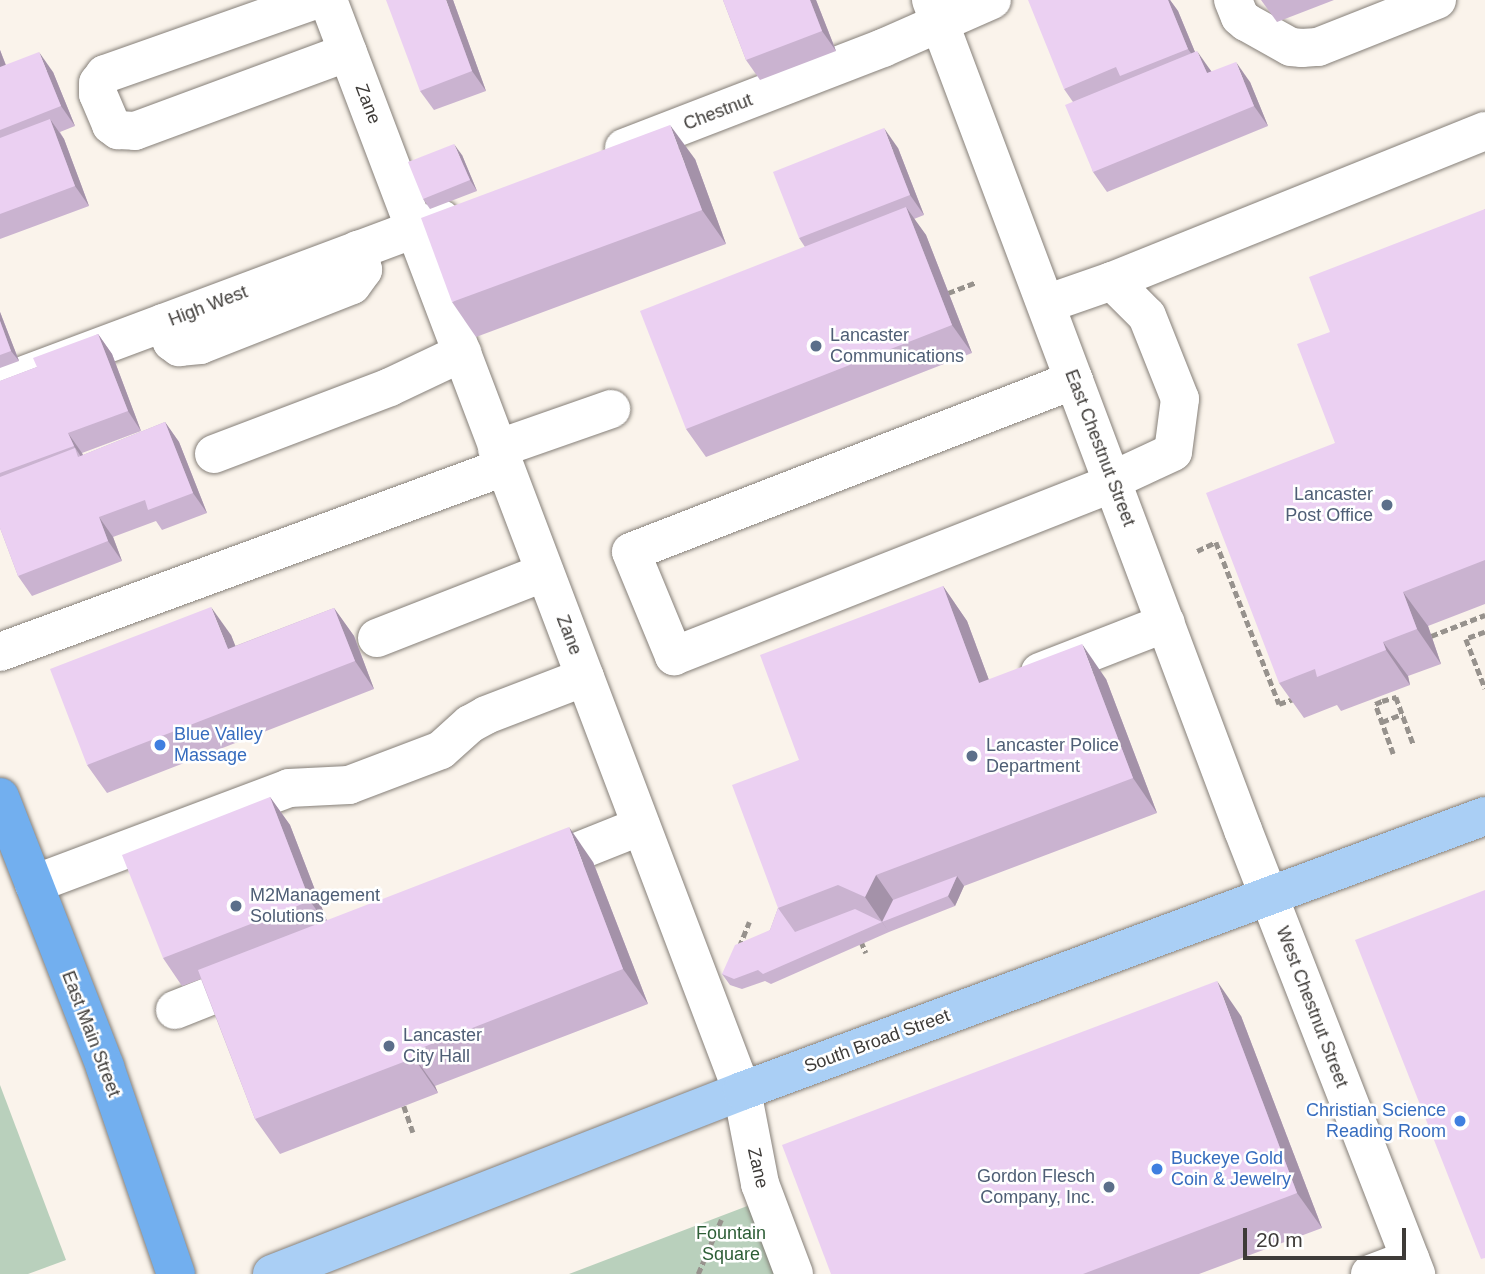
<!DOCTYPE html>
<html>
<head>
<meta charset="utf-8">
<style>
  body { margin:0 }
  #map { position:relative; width:1485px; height:1274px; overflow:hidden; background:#faf3eb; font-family:Arial,sans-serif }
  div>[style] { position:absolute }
  .green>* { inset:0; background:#b9d0bc }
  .path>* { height:4.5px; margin-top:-2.25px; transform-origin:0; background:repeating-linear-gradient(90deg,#97928d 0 7px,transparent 0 10.5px) }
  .roads { filter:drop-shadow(0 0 2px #868079) drop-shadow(0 0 2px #868079) }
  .minor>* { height:38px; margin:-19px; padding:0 19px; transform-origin:19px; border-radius:19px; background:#fff }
  .major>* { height:38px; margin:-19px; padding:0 19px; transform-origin:19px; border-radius:19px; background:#aacff5 }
  .highway>* { height:38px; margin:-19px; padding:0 19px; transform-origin:19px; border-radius:19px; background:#72afef }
  .wall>* { inset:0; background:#cab3d0 }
  .shaded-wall>* { inset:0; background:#a492a9 }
  .building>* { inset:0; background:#ebd0f2 }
  .dots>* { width:19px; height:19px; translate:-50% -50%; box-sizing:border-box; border:4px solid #fff; border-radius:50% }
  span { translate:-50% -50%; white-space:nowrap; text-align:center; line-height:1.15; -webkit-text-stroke:5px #fff; paint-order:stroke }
  .street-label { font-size:18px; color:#3e3b38 }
  .service-label { font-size:18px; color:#4e5e75 }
  .left { translate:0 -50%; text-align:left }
  .right { translate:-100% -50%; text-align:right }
  .shop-label { font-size:18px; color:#366cbe }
  .park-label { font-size:18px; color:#2d5e36 }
  .scale { position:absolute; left:1243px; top:1228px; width:163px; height:32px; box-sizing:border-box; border:4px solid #3e3b38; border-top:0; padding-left:9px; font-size:21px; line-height:24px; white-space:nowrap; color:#3e3b38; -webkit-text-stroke:5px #fff; paint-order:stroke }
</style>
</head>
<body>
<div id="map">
  <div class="green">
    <i style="clip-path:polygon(0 1085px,66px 1260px,28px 1274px,0 1274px)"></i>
    <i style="clip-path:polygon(750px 1205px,777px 1274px,569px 1274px)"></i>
  </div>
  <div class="path">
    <i style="left:948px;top:293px;width:31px;rotate:-21deg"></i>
    <i style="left:1197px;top:551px;width:21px;rotate:-25deg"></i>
    <i style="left:1216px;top:542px;width:174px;rotate:68.7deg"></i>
    <i style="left:1279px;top:704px;width:18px;rotate:-19deg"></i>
    <i style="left:1485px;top:632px;width:20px;rotate:160deg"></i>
    <i style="left:1466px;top:639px;width:53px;rotate:68.8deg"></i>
    <i style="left:1431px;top:636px;width:58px;rotate:-21.3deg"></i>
    <i style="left:1382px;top:722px;width:22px;rotate:-22deg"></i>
    <i style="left:1393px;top:754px;width:53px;rotate:-109.8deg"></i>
    <i style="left:1375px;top:704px;width:8px;rotate:-23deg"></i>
    <i style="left:1382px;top:701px;width:15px;rotate:-16deg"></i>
    <i style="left:1396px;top:697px;width:52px;rotate:69.8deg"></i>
    <i style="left:861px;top:941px;width:13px;rotate:67deg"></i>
    <i style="left:739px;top:947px;width:27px;rotate:-68deg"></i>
    <i style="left:404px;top:1106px;width:28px;rotate:71deg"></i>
    <i style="left:698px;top:1274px;width:59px;rotate:-66.9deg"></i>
  </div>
  <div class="roads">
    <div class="minor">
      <i style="left:315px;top:0;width:223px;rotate:160.6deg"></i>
      <i style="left:105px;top:74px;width:11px;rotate:128deg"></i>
      <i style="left:98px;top:83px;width:11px;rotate:90deg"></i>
      <i style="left:98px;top:94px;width:34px;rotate:67deg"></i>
      <i style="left:111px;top:125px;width:9px;rotate:36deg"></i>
      <i style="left:118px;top:130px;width:17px;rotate:3deg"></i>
      <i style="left:135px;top:131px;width:227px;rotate:-20.3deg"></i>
      <i style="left:328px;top:0;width:1167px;rotate:69.22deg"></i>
      <i style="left:742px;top:1091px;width:95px;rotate:79deg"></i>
      <i style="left:760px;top:1184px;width:96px;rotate:69.3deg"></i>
      <i style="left:931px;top:0;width:887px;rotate:69.4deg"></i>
      <i style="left:1243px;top:830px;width:477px;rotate:68.7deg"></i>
      <i style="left:1233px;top:0;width:18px;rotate:68deg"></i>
      <i style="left:1240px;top:17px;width:8px;rotate:40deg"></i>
      <i style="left:1246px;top:22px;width:51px;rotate:29.1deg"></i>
      <i style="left:1291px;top:47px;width:11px;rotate:5deg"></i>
      <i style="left:1302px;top:48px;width:16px;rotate:-4deg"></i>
      <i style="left:1318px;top:47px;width:128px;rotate:-21.6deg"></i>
      <i style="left:624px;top:148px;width:278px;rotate:-21.1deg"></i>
      <i style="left:883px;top:48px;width:119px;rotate:-23.8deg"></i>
      <i style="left:1112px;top:281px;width:49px;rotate:45deg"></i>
      <i style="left:1147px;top:316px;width:89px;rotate:68.3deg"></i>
      <i style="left:1180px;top:399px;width:53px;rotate:97.5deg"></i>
      <i style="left:1173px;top:452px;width:66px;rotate:155deg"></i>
      <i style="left:1046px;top:304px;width:70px;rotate:-19.2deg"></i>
      <i style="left:1112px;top:281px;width:402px;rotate:-21.9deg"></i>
      <i style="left:163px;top:323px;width:21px;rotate:65deg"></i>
      <i style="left:172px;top:342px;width:9px;rotate:36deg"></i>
      <i style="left:179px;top:347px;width:21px;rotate:-5deg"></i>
      <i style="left:200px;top:345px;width:163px;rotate:-21.5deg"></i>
      <i style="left:352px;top:285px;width:19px;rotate:-54deg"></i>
      <i style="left:363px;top:270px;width:21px;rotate:-104deg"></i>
      <i style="left:1074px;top:380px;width:475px;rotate:158.8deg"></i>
      <i style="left:631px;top:552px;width:113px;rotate:67.5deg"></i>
      <i style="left:674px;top:656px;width:473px;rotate:-21.5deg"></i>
      <i style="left:0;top:384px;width:471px;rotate:-20.5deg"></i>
      <i style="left:497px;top:449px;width:121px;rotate:-19.3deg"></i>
      <i style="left:214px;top:454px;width:188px;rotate:-20.8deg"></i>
      <i style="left:390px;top:387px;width:80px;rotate:-25.3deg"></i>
      <i style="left:377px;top:638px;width:180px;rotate:-21.4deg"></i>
      <i style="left:0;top:652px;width:537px;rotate:-20.16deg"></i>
      <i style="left:1040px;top:672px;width:135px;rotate:-21.3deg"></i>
      <i style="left:536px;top:868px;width:113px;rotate:-21.8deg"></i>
      <i style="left:34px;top:884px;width:272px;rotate:-20.6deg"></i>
      <i style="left:289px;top:788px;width:60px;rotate:-2.9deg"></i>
      <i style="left:349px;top:785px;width:98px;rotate:-20.8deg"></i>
      <i style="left:441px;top:750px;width:39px;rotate:-42deg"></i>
      <i style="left:470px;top:724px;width:18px;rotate:-29deg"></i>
      <i style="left:486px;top:715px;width:106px;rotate:-21deg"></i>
      <i style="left:175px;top:1010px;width:89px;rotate:-21.7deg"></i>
      <i style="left:1370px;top:1274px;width:43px;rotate:-20.6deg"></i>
    </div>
    <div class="major">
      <i style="left:272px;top:1274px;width:504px;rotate:-21.27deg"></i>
      <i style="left:742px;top:1091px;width:792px;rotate:-20.31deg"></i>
    </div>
    <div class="highway">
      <i style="left:0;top:797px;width:290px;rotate:68.7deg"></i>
      <i style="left:105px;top:1067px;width:219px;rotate:71.1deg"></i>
    </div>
  </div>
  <div class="wall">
    <i style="clip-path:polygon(453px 0,486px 91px,434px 110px,420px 91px)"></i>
    <i style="clip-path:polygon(723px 0,816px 0,836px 51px,760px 80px,746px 60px)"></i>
    <i style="clip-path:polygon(1168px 0,1170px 0,1178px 11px,1195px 52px,1212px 72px,1250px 82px,1268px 126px,1107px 192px,1093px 172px,1073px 102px,1064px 89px)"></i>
    <i style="clip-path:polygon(1261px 0,1334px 0,1277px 22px)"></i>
    <i style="clip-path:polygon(0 50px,6px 65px,53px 72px,75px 126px,60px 132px,64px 139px,89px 206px,0 239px)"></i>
    <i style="clip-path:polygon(898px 148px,924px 215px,914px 219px,926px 235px,972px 353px,706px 457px,686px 429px,805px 247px,799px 238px)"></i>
    <i style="clip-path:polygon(462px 155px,477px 191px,430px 209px,423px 199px)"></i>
    <i style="clip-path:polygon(695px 159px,726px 244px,476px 337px,452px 302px)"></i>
    <i style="clip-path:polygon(1485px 209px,1485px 604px,1428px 626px,1441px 664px,1408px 676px,1410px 685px,1341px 711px,1337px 705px,1304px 718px,1279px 683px,1335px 443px,1330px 332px)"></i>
    <i style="clip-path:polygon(0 312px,19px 361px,0 368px)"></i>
    <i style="clip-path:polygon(98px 334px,112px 354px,141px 431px,82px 453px,83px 455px,165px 422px,179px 442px,207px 513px,162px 530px,156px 521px,113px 537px,122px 561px,32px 596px,18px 576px,0 528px,0 381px,37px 367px)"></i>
    <i style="clip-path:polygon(943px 586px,967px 621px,989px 680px,1106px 679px,1157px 813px,964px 886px,955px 906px,889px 932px,771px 984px,765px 981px,742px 989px,730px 985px,722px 974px,770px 930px,778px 908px,799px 760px)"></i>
    <i style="clip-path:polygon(334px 608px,354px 636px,374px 689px,107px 793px,87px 765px,231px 635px,235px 646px)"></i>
    <i style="clip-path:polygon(270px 797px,290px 825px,327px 921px,593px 862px,648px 1004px,435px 1086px,438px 1093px,280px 1154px,255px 1119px,201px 979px,182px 986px,163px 958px)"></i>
    <i style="clip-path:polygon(1241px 1016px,1322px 1228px,1199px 1274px,831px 1274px)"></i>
  </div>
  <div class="shaded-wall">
    <i style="clip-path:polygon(446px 0,453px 0,486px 91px,472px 71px)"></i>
    <i style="clip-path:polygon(810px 0,816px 0,836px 51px,822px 31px)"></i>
    <i style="clip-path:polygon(1168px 0,1170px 0,1178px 11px,1202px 69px,1188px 49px)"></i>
    <i style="clip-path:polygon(0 50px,14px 87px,0 67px)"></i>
    <i style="clip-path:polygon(1197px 51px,1211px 71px,1221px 93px,1207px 73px)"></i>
    <i style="clip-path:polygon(39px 52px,53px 72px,75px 126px,61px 106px)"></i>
    <i style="clip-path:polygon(1236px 62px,1250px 82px,1268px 126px,1254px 106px)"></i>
    <i style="clip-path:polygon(50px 119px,64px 139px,89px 206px,75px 186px)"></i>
    <i style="clip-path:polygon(670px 125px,695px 159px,726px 244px,702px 210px)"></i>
    <i style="clip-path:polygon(884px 128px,898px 148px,924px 215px,910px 195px)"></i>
    <i style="clip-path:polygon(454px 144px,462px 155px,477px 191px,470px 180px)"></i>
    <i style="clip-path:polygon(906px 207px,926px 235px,972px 353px,952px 325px)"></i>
    <i style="clip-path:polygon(0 312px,19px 361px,11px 351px,0 321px)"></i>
    <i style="clip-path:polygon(98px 334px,112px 354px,141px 431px,128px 411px)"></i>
    <i style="clip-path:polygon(165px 422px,179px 442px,207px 513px,193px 493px)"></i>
    <i style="clip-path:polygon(68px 433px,82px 453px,87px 466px,74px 446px)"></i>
    <i style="clip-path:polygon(99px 517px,113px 537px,122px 561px,108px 541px)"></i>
    <i style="clip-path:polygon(943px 586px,967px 621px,1003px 718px,979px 683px)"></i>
    <i style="clip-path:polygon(1403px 592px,1428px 626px,1441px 664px,1417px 629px)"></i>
    <i style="clip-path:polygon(211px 607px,231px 635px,248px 677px,228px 649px)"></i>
    <i style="clip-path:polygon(334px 608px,354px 636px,374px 689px,355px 661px)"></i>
    <i style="clip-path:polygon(1383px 642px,1408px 676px,1410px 685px,1386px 650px)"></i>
    <i style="clip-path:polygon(1082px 644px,1106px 679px,1157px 813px,1133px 778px)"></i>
    <i style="clip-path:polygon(270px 797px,290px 825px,330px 929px,310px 901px)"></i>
    <i style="clip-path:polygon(569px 827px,593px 862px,648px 1004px,623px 969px)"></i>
    <i style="clip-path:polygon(876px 875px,900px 910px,882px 922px,889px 932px,865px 897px)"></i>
    <i style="clip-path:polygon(957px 876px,964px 886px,955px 906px,948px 896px)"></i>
    <i style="clip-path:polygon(1217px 981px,1241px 1016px,1322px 1228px,1297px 1193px)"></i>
    <i style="clip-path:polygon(411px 1052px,435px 1086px,438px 1093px,414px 1058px)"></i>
  </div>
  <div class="building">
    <i style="clip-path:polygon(386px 0,446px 0,472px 71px,420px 91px)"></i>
    <i style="clip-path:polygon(723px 0,810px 0,822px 31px,746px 60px)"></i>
    <i style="clip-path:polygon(1028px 0,1168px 0,1188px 49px,1120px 76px,1116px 67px,1064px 89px)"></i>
    <i style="clip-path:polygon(1197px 51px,1207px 73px,1236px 62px,1254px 106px,1093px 172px,1065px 105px)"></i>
    <i style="clip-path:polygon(39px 52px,61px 106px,0 130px,0 67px)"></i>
    <i style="clip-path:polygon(50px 119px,75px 186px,0 214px,0 138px)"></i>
    <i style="clip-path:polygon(670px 125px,702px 210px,452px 302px,421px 218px)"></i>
    <i style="clip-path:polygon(884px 128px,910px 195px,799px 238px,773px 172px)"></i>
    <i style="clip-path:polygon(454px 144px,470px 180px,423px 199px,408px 162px)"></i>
    <i style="clip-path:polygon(906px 207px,952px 325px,686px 429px,640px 311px)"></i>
    <i style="clip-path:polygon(1485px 209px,1485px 560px,1403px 592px,1417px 629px,1383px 642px,1386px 650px,1317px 677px,1315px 669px,1279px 683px,1206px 493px,1335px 443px,1297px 344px,1330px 332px,1309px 277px)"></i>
    <i style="clip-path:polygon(0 321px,11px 351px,0 355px)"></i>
    <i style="clip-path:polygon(98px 334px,128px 411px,68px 433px,74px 446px,0 473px,0 381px,37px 367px,33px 358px)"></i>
    <i style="clip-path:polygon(165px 422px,193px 493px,148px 510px,145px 500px,99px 517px,108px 541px,18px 576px,0 528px,0 477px,75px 448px,78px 457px)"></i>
    <i style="clip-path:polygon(943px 586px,979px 683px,1082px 644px,1133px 778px,876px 875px,865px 897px,838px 885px,778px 908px,732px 785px,799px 760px,760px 655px)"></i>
    <i style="clip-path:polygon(211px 607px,228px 649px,334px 608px,355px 661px,87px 765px,50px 669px)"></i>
    <i style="clip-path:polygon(270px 797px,310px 901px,163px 958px,122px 855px)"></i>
    <i style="clip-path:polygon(569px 827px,623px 969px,411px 1052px,414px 1058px,255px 1119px,198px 970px)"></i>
    <i style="clip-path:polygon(957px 876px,948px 896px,882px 922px,893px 900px)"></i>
    <i style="clip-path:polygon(1485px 890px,1485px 1258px,1481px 1259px,1355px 940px)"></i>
    <i style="clip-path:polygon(778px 908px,795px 932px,855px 909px,882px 922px,763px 974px,758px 970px,734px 979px,722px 974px,735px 945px,770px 930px)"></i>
    <i style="clip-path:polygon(1217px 981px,1297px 1193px,1083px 1274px,831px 1274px,782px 1145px)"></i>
  </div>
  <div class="dots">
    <i style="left:816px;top:346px;background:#5c6f8a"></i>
    <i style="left:1387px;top:505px;background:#5c6f8a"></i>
    <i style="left:160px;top:745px;background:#3f7fe0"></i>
    <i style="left:972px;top:756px;background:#5c6f8a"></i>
    <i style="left:236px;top:906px;background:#5c6f8a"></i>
    <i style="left:389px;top:1046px;background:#5c6f8a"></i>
    <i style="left:1460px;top:1121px;background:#3f7fe0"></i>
    <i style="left:1157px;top:1169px;background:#3f7fe0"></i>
    <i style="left:1109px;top:1187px;background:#5c6f8a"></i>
  </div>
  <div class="street-label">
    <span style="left:368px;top:104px;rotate:69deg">Zane</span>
    <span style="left:718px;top:112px;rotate:-21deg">Chestnut</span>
    <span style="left:208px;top:306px;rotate:-21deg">High West</span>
    <span style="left:1100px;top:448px;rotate:69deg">East Chestnut Street</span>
    <span style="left:569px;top:635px;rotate:69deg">Zane</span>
    <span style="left:1312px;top:1007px;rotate:69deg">West Chestnut Street</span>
    <span style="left:91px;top:1034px;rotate:69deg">East Main Street</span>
    <span style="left:877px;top:1041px;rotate:-20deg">South Broad Street</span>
    <span style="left:758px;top:1168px;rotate:77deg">Zane</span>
  </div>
  <div class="service-label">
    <span class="left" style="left:830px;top:346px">Lancaster<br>Communications</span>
    <span class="right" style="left:1373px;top:505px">Lancaster<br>Post Office</span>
    <span class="left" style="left:986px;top:756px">Lancaster Police<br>Department</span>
    <span class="left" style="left:250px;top:906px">M2Management<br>Solutions</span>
    <span class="left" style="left:403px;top:1046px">Lancaster<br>City Hall</span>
    <span class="right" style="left:1095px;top:1187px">Gordon Flesch<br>Company, Inc.</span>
  </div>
  <div class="shop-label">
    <span class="left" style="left:174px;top:745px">Blue Valley<br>Massage</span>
    <span class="right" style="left:1446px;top:1121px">Christian Science<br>Reading Room</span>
    <span class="left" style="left:1171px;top:1169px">Buckeye Gold<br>Coin &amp; Jewelry</span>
  </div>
  <div class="park-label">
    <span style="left:731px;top:1244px">Fountain<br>Square</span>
  </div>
  <div class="scale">20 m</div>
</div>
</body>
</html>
